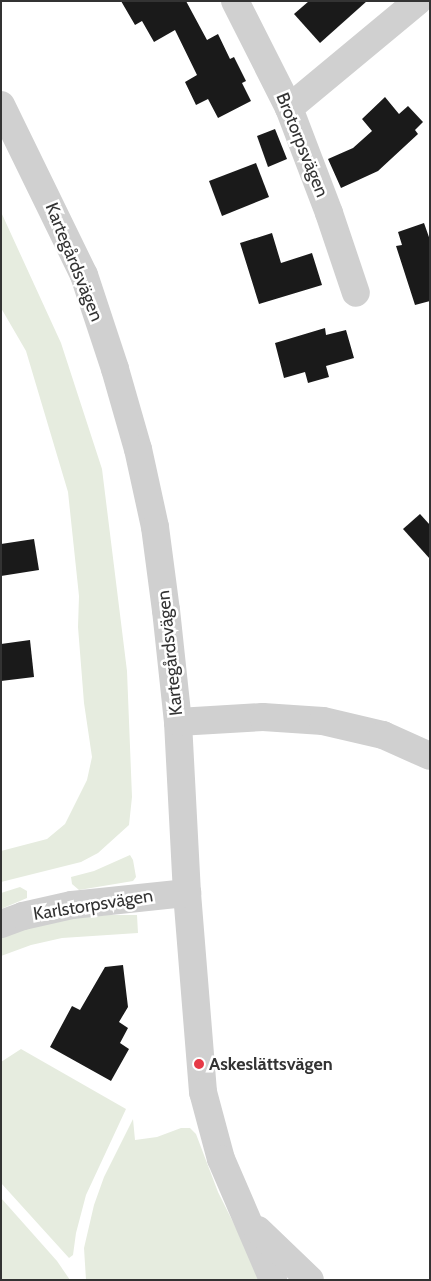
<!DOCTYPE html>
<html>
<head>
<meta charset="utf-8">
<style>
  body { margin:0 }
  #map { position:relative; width:431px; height:1281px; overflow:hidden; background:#fff; font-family:Cabin,sans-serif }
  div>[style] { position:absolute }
  .green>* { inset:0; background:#e6ecdf }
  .building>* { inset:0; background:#1a1a1a }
  .minor>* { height:28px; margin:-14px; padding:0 14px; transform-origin:14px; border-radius:14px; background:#d0d0d0 }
  .dots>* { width:14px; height:14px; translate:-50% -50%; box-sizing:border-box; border:2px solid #fff; border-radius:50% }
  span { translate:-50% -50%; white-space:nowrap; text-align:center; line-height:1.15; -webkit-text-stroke:5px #fff; paint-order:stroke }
  .street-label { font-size:18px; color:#333 }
  .poi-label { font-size:18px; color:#333; font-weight:700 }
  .left { translate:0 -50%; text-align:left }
  .frame { position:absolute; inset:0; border:2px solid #333; pointer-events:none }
</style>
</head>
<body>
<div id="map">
  <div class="green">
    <i style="clip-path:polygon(1px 212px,61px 343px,102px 469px,127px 671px,132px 797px,129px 825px,98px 853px,81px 862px,1px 882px,1px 851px,47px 839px,65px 824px,87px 780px,92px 757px,84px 703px,78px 627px,79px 596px,68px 492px,26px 351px,1px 308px)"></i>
    <i style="clip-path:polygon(130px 855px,133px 860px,136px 877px,133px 881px,79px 890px,72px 884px,71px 877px,94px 871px)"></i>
    <i style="clip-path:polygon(20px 887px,27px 891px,27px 898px,1px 909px,1px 893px)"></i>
    <i style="clip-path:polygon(94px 915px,137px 915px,138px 933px,62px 938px,31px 945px,1px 956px,1px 937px,38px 923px)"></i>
    <i style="clip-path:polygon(21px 1049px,126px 1109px,86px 1195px,76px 1233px,73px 1255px,69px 1258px,1px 1183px,1px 1062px)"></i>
    <i style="clip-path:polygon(133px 1119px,135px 1140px,157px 1137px,181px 1128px,190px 1128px,196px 1134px,218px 1192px,262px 1280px,86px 1280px,84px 1248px,94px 1205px,104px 1177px)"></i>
    <i style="clip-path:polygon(1px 1198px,57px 1261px,70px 1280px,1px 1280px)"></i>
  </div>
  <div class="building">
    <i style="clip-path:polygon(121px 1px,186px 1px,207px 40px,218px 34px,230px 59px,234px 57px,246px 81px,242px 83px,251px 101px,218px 118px,208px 99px,196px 105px,185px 82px,197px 75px,175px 30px,154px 42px,142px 21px,135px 25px)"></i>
    <i style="clip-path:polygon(309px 1px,367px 1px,320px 43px,294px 14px)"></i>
    <i style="clip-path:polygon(385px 97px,399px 114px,408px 106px,423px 122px,415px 130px,418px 134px,378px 171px,341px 188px,328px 159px,353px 148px,372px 131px,362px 119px)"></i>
    <i style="clip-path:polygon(275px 129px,287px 159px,268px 167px,257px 136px)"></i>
    <i style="clip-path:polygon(256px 163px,269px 197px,222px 216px,209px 181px)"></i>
    <i style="clip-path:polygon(424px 223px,430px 240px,430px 301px,415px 305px,396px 246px,402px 245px,398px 232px)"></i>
    <i style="clip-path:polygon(272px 233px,281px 263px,312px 253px,322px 285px,259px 304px,240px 243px)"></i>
    <i style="clip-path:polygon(325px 328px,326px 335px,346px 330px,354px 358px,326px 366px,329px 377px,308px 383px,305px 372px,284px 378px,275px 343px)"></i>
    <i style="clip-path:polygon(420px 514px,430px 525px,430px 559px,403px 529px)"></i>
    <i style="clip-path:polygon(34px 539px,39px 570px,1px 576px,1px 544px)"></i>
    <i style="clip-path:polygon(30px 640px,34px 677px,1px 681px,1px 644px)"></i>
    <i style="clip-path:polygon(123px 965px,128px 1007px,119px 1022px,128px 1028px,120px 1043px,129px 1049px,111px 1081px,50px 1047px,72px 1006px,80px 1010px,105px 967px)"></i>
  </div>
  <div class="minor">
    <i style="left:235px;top:1px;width:120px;rotate:63.2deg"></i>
    <i style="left:289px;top:108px;width:112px;rotate:69.1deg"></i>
    <i style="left:329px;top:213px;width:84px;rotate:71.4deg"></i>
    <i style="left:1px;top:105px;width:189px;rotate:64deg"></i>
    <i style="left:84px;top:275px;width:99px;rotate:71.7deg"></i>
    <i style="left:115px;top:369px;width:83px;rotate:74deg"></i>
    <i style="left:138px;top:449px;width:80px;rotate:77.7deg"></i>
    <i style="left:155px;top:527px;width:84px;rotate:82.5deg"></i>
    <i style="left:166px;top:610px;width:113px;rotate:83.9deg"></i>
    <i style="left:178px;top:722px;width:171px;rotate:87deg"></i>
    <i style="left:187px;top:893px;width:200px;rotate:85.4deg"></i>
    <i style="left:203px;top:1092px;width:69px;rotate:75deg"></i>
    <i style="left:221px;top:1159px;width:132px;rotate:66.7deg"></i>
    <i style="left:289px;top:108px;width:168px;rotate:-39.7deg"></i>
    <i style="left:178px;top:722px;width:85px;rotate:-3.4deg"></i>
    <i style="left:263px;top:717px;width:60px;rotate:3.8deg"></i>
    <i style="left:323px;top:721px;width:62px;rotate:13.1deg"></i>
    <i style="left:383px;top:735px;width:51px;rotate:24.1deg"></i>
    <i style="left:1px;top:924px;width:23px;rotate:-20deg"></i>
    <i style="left:23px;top:916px;width:50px;rotate:-12.7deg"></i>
    <i style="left:72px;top:905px;width:116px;rotate:-6deg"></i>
    <i style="left:258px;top:1230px;width:72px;rotate:43.9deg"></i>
  </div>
  <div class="dots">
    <i style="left:199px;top:1064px;background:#e63946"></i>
  </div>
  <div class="street-label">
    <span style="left:302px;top:145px;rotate:68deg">Brotorpsvägen</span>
    <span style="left:74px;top:262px;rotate:68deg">Kartegårdsvägen</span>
    <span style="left:170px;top:653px;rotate:-96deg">Kartegårdsvägen</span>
    <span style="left:93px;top:905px;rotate:-9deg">Karlstorpsvägen</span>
  </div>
  <div class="poi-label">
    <span class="left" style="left:209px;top:1064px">Askeslättsvägen</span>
  </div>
  <div class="frame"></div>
</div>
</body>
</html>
